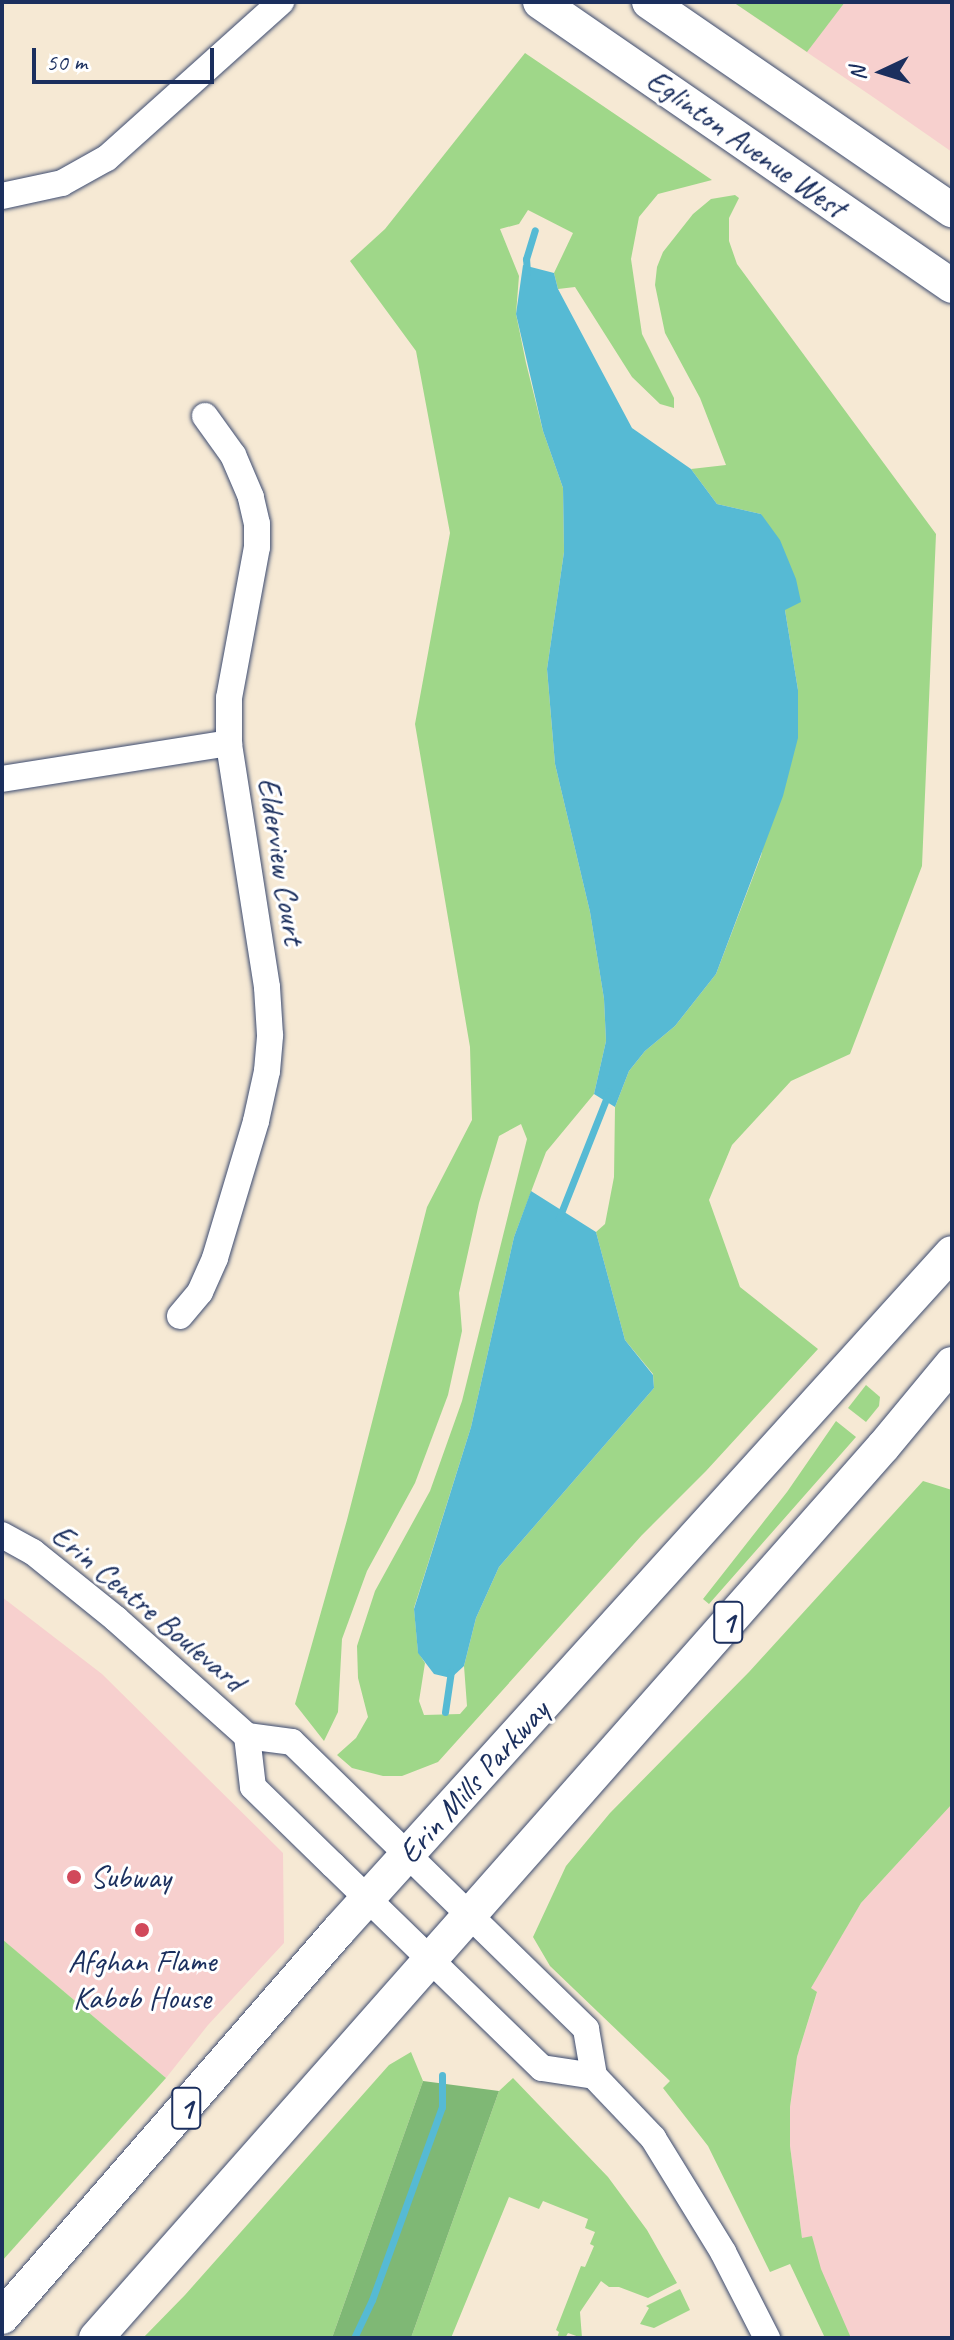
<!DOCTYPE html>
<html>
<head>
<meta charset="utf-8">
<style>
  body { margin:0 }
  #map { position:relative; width:954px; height:2340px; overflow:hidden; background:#f6e9d4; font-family:Caveat,sans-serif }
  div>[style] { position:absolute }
  .built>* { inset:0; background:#f7d0ce }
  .green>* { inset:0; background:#9fd789 }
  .forest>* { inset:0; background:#7fb875 }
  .water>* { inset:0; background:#56bad4 }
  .stream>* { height:7px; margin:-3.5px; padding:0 3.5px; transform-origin:3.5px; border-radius:3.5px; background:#56bad4 }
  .roads { filter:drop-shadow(0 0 2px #3c4b70) drop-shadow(0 0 2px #3c4b70) }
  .minor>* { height:26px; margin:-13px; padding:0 13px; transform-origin:13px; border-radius:13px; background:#fff }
  .major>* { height:34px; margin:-17px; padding:0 17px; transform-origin:17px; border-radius:17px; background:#fff }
  .dots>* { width:22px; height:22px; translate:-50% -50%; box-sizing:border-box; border:4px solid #fff; border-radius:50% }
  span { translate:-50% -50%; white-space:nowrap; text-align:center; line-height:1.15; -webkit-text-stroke:6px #fff; paint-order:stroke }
  .shield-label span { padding:2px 6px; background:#fff; border:2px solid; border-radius:6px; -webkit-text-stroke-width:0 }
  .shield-label { font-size:30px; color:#1b2f5e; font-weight:700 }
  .street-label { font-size:32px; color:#1b2f5e }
  .poi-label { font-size:32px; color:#1b2f5e }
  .left { translate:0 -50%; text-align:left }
  .frame { position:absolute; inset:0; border:4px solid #1b2f5e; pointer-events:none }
  .north { position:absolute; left:842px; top:32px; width:80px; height:80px; -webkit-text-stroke:6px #fff; paint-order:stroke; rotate:266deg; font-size:22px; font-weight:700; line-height:32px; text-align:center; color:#1b2f5e }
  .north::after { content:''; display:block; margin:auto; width:28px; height:36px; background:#1b2f5e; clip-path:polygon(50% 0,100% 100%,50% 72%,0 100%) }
  .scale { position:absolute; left:32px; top:48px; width:182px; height:36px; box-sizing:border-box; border:4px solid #1b2f5e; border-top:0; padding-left:10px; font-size:24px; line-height:28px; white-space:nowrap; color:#1b2f5e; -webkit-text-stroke:6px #fff; paint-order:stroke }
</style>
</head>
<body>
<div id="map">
  <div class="built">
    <i style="clip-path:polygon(733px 2px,952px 2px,952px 152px,873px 97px)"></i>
    <i style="clip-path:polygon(2px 1597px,102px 1674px,283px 1853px,284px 1943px,208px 2025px,166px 2078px,2px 1939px)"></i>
    <i style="clip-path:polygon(952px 1804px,952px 2338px,825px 2338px,802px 2238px,790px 2146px,790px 2107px,797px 2057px,817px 1993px,810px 1988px,861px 1903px)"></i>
  </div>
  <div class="green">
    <i style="clip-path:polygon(733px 2px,845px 2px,807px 52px)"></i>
    <i style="clip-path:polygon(525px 53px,712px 180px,658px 194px,639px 217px,631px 259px,642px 334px,674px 398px,674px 408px,660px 404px,632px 377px,575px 287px,558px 289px,554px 273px,573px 233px,528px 210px,519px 224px,500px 229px,519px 276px,516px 314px,526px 363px,543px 431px,563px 488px,564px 552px,547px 669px,555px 764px,590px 912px,604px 999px,606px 1041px,594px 1094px,546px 1152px,514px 1237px,471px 1427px,414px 1608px,418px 1652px,425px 1663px,419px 1701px,424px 1715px,460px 1714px,467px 1706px,464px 1666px,476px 1618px,499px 1567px,654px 1388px,653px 1374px,625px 1340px,596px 1232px,605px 1224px,614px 1177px,615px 1107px,629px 1071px,645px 1051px,675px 1026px,716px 974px,761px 856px,798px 690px,785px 610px,761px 514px,717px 504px,691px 469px,726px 465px,700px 398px,665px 333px,655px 285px,657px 267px,663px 252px,693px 214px,711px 199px,735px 195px,739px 198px,729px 218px,729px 241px,737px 264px,936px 534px,922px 866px,850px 1054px,791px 1081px,732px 1145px,709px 1200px,740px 1287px,818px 1349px,706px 1471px,642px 1535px,438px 1762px,402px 1776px,383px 1776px,352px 1768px,337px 1755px,356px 1738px,368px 1717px,358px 1678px,357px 1646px,375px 1591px,430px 1491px,462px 1401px,527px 1139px,521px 1124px,499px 1136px,479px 1203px,459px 1293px,462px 1331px,448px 1395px,415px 1483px,367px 1571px,342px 1639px,338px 1712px,324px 1741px,295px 1704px,347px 1520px,427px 1207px,472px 1120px,470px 1047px,415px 724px,450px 533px,416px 351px,350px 261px,385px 229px)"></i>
    <i style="clip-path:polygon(866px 1385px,880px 1397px,879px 1406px,866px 1422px,848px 1408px)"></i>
    <i style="clip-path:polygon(836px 1421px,856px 1437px,709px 1604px,703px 1599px,787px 1492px)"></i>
    <i style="clip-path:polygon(923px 1481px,952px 1490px,952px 1804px,861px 1903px,811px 1988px,817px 1992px,797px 2057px,790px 2107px,790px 2146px,802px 2238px,812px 2236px,821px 2269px,851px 2338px,825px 2338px,790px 2264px,770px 2272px,708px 2146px,663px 2088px,670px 2081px,550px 1966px,533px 1937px,566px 1866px,610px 1813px,749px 1672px)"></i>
    <i style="clip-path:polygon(2px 1939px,166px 2078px,2px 2261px)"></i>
    <i style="clip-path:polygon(411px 2052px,423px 2081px,332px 2338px,143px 2338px,185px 2295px,389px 2065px)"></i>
    <i style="clip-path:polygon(513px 2078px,608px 2177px,647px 2230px,677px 2283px,648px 2298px,619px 2287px,609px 2287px,601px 2281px,580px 2312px,582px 2338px,568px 2333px,565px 2338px,557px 2338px,559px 2332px,556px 2330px,581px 2266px,585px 2267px,594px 2246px,590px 2244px,595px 2232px,585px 2228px,588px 2219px,543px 2201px,539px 2209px,509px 2197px,451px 2338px,411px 2338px,499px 2091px)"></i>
    <i style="clip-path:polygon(680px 2289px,690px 2310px,654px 2328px,640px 2324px,649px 2308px,646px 2306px)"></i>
  </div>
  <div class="forest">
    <i style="clip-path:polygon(423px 2081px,499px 2091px,411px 2338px,332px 2338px)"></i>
  </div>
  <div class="water">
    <i style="clip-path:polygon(523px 265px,554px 273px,558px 289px,632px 428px,691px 469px,717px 504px,761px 514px,780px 540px,796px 579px,801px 602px,785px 610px,798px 690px,798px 738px,783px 796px,716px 974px,675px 1026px,645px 1051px,629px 1071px,615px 1107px,594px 1094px,606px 1041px,604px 999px,590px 912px,555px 764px,547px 669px,564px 552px,563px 488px,543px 431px,516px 314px)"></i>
    <i style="clip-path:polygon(531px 1191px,596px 1232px,625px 1340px,653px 1375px,654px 1388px,499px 1567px,476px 1618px,464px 1666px,451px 1678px,434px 1674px,418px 1653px,414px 1609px,471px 1427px,514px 1237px)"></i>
  </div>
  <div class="stream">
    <i style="left:527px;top:272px;width:13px;rotate:-94deg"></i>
    <i style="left:526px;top:259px;width:30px;rotate:-73deg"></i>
    <i style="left:559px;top:1218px;width:136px;rotate:-68.4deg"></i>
    <i style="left:445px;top:1712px;width:41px;rotate:-81.7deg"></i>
    <i style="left:354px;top:2338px;width:42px;rotate:-64.7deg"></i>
    <i style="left:372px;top:2300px;width:205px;rotate:-70.1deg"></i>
    <i style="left:442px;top:2107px;width:32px;rotate:-90deg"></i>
  </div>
  <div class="roads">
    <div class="minor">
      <i style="left:2px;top:196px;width:61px;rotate:-12.2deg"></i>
      <i style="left:62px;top:183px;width:51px;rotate:-29.1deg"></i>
      <i style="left:107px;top:158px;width:234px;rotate:-41.9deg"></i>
      <i style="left:2px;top:779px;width:230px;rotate:-9deg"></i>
      <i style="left:180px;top:1316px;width:31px;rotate:-50deg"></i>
      <i style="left:200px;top:1292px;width:37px;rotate:-66deg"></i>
      <i style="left:215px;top:1258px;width:143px;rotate:-73.3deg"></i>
      <i style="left:256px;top:1121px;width:51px;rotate:-77.6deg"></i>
      <i style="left:267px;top:1071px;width:36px;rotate:-85deg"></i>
      <i style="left:270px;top:1035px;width:48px;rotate:-93.6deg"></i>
      <i style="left:267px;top:987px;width:247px;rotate:-98.9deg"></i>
      <i style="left:229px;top:743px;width:45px;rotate:-90deg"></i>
      <i style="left:229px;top:698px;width:154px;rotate:-79.5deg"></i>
      <i style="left:257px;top:547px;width:23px;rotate:-90deg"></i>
      <i style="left:257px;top:524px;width:28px;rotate:-103deg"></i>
      <i style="left:251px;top:497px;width:46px;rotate:-113.2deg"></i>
      <i style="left:233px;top:455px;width:48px;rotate:-125.7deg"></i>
      <i style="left:2px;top:1535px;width:35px;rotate:29deg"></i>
      <i style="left:33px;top:1552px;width:107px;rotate:38.9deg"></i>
      <i style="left:116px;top:1619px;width:176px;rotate:41.8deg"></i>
      <i style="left:247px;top:1736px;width:45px;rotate:7.6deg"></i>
      <i style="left:292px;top:1742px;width:411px;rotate:44.3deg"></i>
      <i style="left:586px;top:2029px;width:48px;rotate:80.3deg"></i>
      <i style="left:594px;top:2076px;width:86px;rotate:46.4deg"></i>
      <i style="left:653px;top:2138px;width:134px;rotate:58.4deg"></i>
      <i style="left:723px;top:2252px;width:97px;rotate:62.9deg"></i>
      <i style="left:247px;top:1736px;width:51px;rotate:83.3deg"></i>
      <i style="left:253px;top:1787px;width:112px;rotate:44.3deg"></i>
      <i style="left:333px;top:1865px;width:291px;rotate:44.2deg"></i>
      <i style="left:542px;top:2068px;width:53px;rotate:8.7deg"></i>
    </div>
    <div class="major">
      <i style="left:540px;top:2px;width:500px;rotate:34.58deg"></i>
      <i style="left:649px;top:2px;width:368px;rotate:34.5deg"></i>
      <i style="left:2px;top:2317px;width:513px;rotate:-48.95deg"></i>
      <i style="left:339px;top:1930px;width:913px;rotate:-47.84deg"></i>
      <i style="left:96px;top:2338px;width:1189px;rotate:-48.55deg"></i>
      <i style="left:883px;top:1447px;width:108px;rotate:-50.3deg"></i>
    </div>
  </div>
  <div class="dots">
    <i style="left:74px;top:1877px;background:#d1495b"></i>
    <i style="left:142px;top:1930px;background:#d1495b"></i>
  </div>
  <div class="shield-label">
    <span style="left:728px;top:1622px">1</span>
    <span style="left:186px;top:2108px">1</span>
  </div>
  <div class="street-label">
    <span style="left:746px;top:144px;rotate:35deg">Eglinton Avenue West</span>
    <span style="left:281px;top:861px;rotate:81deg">Elderview Court</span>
    <span style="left:148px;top:1608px;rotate:40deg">Erin Centre Boulevard</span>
    <span style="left:474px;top:1782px;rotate:-48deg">Erin Mills Parkway</span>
  </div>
  <div class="poi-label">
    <span class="left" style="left:90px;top:1877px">Subway</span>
    <span style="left:142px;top:1980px">Afghan Flame<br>Kabob House</span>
  </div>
  <div class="frame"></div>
  <div class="north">N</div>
  <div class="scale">50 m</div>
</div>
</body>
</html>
